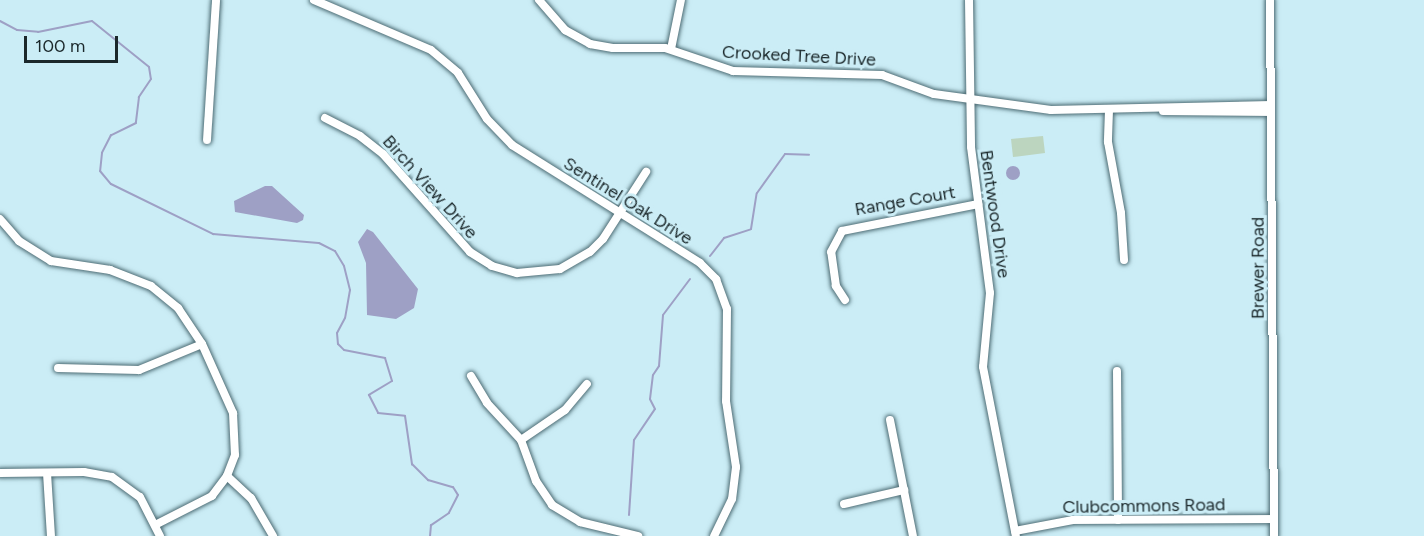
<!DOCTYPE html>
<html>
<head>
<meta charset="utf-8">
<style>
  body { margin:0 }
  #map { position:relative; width:1424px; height:536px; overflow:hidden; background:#cbedf6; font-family:Figtree,sans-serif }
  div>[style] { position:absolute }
  .green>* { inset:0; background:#bcd5bf }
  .water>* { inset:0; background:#9ea0c5 }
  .round { border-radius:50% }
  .stream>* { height:2px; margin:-1px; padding:0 1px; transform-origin:1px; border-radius:1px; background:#9ea0c5 }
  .roads { filter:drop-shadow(0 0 2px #4d6c74) drop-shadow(0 0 2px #4d6c74) }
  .minor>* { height:8px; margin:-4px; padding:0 4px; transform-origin:4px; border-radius:4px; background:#fff }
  span { translate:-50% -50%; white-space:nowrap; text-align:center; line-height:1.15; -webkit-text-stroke:6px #cbedf6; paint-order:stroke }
  .street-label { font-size:18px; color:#1b282b }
  .scale { position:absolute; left:24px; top:36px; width:94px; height:27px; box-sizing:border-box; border:3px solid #1b282b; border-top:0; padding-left:8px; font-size:18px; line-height:21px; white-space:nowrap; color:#1b282b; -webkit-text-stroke:4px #cbedf6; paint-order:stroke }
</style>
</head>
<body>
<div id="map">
  <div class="green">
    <i style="clip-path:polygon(1043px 136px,1045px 153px,1013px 157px,1011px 139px)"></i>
  </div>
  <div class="water">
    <i class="round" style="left:1006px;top:166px;width:14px;height:14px"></i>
    <i style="clip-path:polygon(265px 186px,272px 186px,294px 206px,304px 215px,303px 220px,297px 223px,235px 212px,234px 201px)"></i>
    <i style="clip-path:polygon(367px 229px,373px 232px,418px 289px,414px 308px,396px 319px,367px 315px,366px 263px,358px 242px)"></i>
  </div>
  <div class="stream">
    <i style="left:0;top:21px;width:19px;rotate:28deg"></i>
    <i style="left:17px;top:30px;width:21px;rotate:5deg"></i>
    <i style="left:38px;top:32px;width:55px;rotate:-11.5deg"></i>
    <i style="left:92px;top:21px;width:73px;rotate:38.9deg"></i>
    <i style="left:149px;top:67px;width:12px;rotate:81deg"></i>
    <i style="left:151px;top:79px;width:22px;rotate:124deg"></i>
    <i style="left:139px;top:97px;width:26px;rotate:97deg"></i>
    <i style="left:136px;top:123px;width:28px;rotate:154deg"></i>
    <i style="left:111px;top:135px;width:20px;rotate:117deg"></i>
    <i style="left:102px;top:153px;width:18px;rotate:96deg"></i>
    <i style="left:100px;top:171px;width:17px;rotate:50deg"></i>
    <i style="left:111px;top:184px;width:114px;rotate:26.1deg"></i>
    <i style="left:213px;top:234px;width:106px;rotate:4.9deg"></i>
    <i style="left:319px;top:243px;width:18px;rotate:27deg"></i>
    <i style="left:335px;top:251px;width:17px;rotate:59deg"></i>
    <i style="left:344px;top:266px;width:25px;rotate:76deg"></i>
    <i style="left:350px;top:290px;width:28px;rotate:100deg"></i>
    <i style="left:345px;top:318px;width:17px;rotate:118deg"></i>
    <i style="left:337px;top:333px;width:11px;rotate:85deg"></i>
    <i style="left:338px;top:344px;width:8px;rotate:45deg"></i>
    <i style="left:344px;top:350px;width:42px;rotate:11deg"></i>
    <i style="left:385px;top:358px;width:24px;rotate:73deg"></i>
    <i style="left:392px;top:381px;width:27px;rotate:149deg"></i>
    <i style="left:369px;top:395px;width:20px;rotate:63deg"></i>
    <i style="left:378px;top:413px;width:27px;rotate:6deg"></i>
    <i style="left:405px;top:416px;width:49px;rotate:81.7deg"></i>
    <i style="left:412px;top:464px;width:23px;rotate:45deg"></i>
    <i style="left:428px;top:480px;width:26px;rotate:16deg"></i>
    <i style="left:453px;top:487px;width:9px;rotate:58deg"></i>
    <i style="left:458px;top:495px;width:20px;rotate:117deg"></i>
    <i style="left:449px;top:513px;width:22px;rotate:146deg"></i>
    <i style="left:431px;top:525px;width:11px;rotate:95deg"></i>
    <i style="left:710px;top:256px;width:23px;rotate:-52deg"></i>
    <i style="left:724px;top:238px;width:28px;rotate:-18deg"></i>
    <i style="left:751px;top:229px;width:36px;rotate:-81deg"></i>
    <i style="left:757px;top:193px;width:48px;rotate:-54.3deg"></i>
    <i style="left:785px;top:154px;width:24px;rotate:2deg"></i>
    <i style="left:629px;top:515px;width:75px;rotate:-86.2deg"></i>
    <i style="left:634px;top:440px;width:37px;rotate:-56deg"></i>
    <i style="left:655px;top:409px;width:11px;rotate:-117deg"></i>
    <i style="left:650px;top:399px;width:24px;rotate:-83deg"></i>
    <i style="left:653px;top:375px;width:11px;rotate:-56deg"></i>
    <i style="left:659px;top:366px;width:51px;rotate:-85.5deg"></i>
    <i style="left:663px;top:315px;width:45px;rotate:-53.1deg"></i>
  </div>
  <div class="roads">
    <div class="minor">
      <i style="left:314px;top:0;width:127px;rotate:23.1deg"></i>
      <i style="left:431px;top:50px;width:35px;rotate:40deg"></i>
      <i style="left:458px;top:73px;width:54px;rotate:57.8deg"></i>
      <i style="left:487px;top:119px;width:36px;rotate:46deg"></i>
      <i style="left:512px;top:145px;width:222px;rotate:32.1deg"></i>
      <i style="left:700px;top:263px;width:23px;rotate:45deg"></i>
      <i style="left:716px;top:279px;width:32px;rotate:70deg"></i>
      <i style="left:727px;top:309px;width:92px;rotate:90.6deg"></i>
      <i style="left:726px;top:401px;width:67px;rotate:81.4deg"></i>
      <i style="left:736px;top:467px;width:32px;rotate:97deg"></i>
      <i style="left:732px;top:499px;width:41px;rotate:115.9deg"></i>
      <i style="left:539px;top:0;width:40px;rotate:49deg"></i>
      <i style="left:565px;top:30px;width:29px;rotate:29deg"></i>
      <i style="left:590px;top:44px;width:23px;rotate:10deg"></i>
      <i style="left:613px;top:48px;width:52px"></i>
      <i style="left:665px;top:48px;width:72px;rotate:18.7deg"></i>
      <i style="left:733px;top:71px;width:149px;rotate:1.5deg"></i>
      <i style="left:882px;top:75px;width:55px;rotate:20.1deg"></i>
      <i style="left:934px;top:94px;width:118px;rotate:7.8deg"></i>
      <i style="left:1051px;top:110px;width:220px;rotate:-1.3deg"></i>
      <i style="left:969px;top:0;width:147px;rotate:89.2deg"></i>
      <i style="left:971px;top:147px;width:147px;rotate:82.6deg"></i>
      <i style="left:990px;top:293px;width:74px;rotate:95.4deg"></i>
      <i style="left:983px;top:367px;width:172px;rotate:79deg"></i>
      <i style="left:1270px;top:0;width:536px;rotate:89.57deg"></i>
      <i style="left:671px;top:49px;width:50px;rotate:-78.5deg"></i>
      <i style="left:1109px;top:110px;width:32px;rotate:92deg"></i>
      <i style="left:1108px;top:142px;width:72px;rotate:79.6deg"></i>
      <i style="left:1121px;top:213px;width:47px;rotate:86.3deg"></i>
      <i style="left:1163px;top:111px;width:108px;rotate:0.5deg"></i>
      <i style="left:325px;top:118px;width:39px;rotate:27deg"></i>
      <i style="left:360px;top:136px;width:29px;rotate:38deg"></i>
      <i style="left:383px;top:154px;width:131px;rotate:48.4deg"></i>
      <i style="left:470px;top:252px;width:26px;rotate:32deg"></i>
      <i style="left:492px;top:266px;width:26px;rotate:16deg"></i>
      <i style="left:517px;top:273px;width:43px;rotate:-5.3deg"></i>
      <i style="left:560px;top:269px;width:34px;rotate:-30deg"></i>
      <i style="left:590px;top:252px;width:18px;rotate:-45deg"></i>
      <i style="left:603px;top:239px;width:80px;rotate:-57.3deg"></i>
      <i style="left:207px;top:140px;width:140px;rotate:-86.3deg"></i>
      <i style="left:0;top:219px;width:29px;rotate:49deg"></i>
      <i style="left:19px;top:241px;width:38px;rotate:32deg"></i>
      <i style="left:51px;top:261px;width:60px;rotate:8.7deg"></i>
      <i style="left:110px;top:270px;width:44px;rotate:21.3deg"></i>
      <i style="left:151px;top:286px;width:35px;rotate:39deg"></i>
      <i style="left:178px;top:308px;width:43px;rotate:56.3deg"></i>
      <i style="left:202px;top:344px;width:76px;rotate:65.8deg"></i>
      <i style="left:233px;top:413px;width:42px;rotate:87.3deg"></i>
      <i style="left:235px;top:455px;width:22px;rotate:111deg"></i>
      <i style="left:227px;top:476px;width:25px;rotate:127deg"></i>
      <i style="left:212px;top:496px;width:64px;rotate:153deg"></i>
      <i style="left:845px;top:300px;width:17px;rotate:-123deg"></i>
      <i style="left:836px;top:286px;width:34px;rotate:-98deg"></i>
      <i style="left:831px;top:252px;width:24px;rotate:-62deg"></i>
      <i style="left:842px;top:231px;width:139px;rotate:-11.2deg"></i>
      <i style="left:58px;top:368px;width:81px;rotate:1.4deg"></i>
      <i style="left:139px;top:370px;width:68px;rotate:-22.4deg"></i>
      <i style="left:1117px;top:371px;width:149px;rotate:89.6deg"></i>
      <i style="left:471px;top:376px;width:31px;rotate:59deg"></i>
      <i style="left:487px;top:403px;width:50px;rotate:47.4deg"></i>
      <i style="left:521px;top:440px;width:44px;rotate:69.9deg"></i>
      <i style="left:536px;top:481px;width:29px;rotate:56deg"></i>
      <i style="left:552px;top:505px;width:33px;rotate:31deg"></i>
      <i style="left:580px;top:522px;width:60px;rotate:13.6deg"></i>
      <i style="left:890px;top:420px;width:118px;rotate:78.8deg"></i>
      <i style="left:521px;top:440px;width:53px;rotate:-34.3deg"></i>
      <i style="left:565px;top:410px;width:34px;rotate:-50deg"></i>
      <i style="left:0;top:473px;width:84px;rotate:-0.7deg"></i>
      <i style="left:84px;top:472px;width:28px;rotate:10deg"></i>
      <i style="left:112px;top:477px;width:34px;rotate:36deg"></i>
      <i style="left:140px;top:497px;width:44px;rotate:62.9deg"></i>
      <i style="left:47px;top:473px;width:63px;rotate:86.4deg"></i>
      <i style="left:227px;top:476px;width:33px;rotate:43deg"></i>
      <i style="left:251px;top:498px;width:44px;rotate:59.9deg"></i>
      <i style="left:844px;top:504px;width:62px;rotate:-13.1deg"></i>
      <i style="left:1015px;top:531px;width:59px;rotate:-10.7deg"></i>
      <i style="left:1073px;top:520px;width:201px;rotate:-0.3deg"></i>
    </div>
  </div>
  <div class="street-label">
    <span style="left:799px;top:56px;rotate:3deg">Crooked Tree Drive</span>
    <span style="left:430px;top:187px;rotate:48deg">Birch View Drive</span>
    <span style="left:628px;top:201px;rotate:32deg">Sentinel Oak Drive</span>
    <span style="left:905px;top:201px;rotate:-10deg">Range Court</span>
    <span style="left:995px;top:214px;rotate:82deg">Bentwood Drive</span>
    <span style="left:1258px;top:268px;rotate:-90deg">Brewer Road</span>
    <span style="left:1144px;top:506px;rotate:-1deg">Clubcommons Road</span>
  </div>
  <div class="scale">100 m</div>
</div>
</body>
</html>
